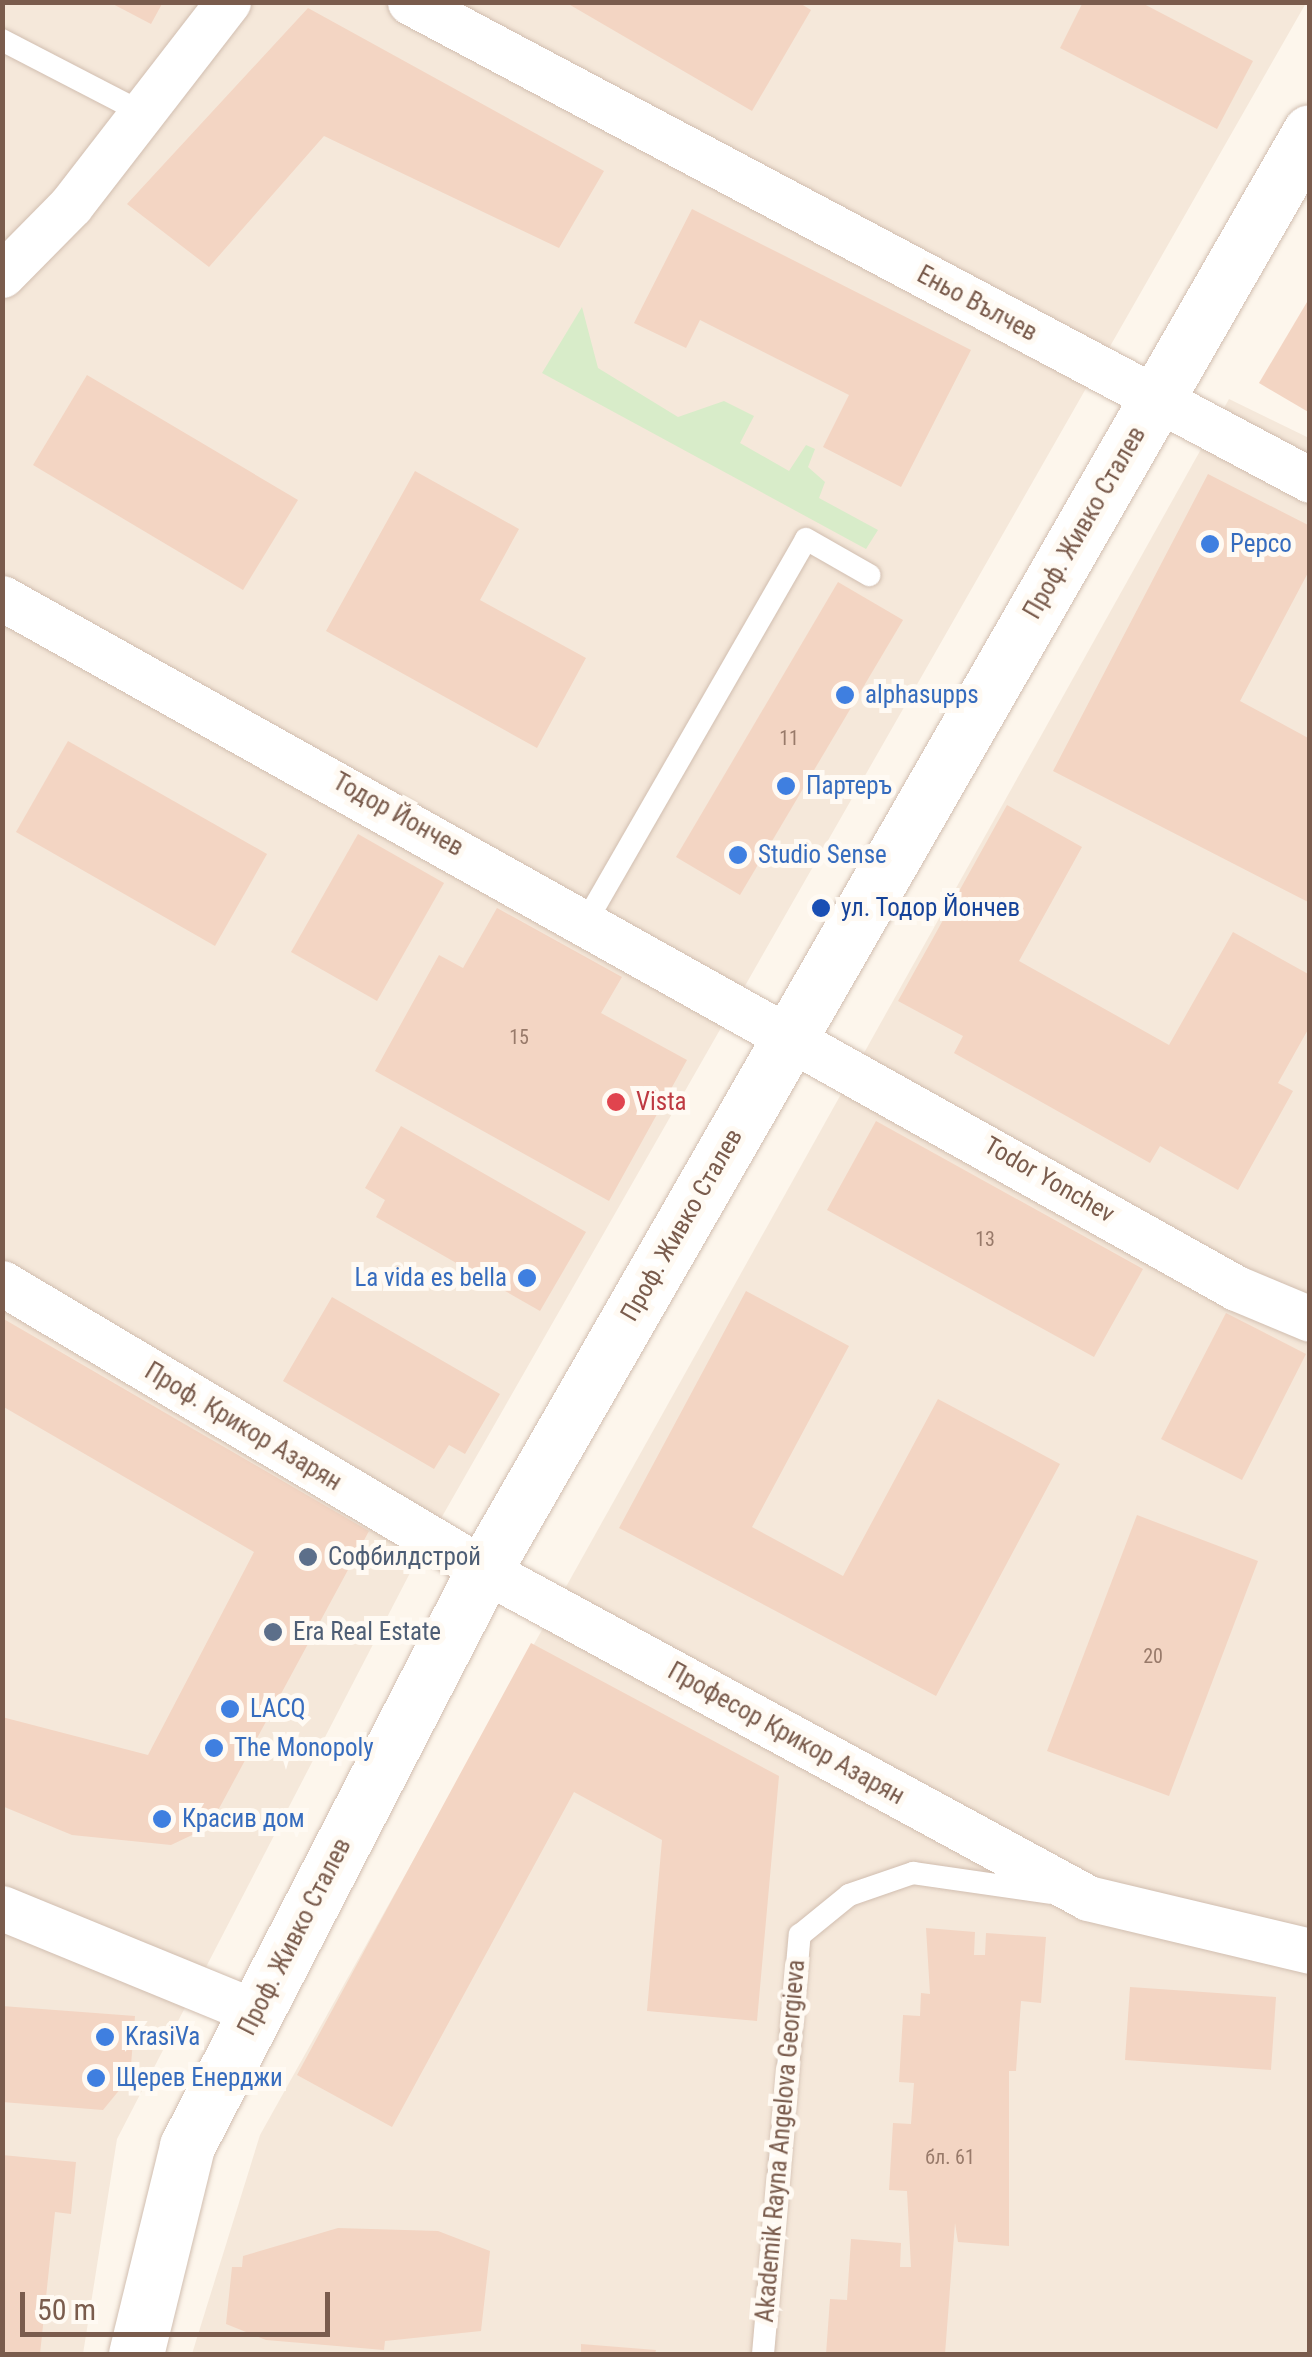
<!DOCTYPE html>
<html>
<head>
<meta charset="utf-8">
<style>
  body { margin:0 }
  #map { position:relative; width:1312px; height:2357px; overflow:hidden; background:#fdf6ec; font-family:"Roboto Condensed",sans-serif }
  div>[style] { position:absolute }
  .residential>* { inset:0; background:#f5e8da }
  .green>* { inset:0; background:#d8ecc9 }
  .building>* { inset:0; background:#f3d5c3 }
  .roads { filter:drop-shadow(0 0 2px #d1beb0) drop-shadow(0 0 2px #d1beb0) }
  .lane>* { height:22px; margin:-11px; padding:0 11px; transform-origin:11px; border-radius:11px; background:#fff }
  .street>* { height:45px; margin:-22.5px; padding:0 22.5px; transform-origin:22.5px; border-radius:22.5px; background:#fff }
  .secondary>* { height:55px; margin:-27.5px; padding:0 27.5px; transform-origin:27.5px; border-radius:27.5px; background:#fff }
  .dots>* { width:28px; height:28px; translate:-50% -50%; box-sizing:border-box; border:5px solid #fffaf3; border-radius:50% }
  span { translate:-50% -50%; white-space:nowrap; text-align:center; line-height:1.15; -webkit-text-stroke:10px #fffaf3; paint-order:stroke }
  .number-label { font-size:20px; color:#987a6a }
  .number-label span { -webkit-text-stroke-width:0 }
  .street-label { font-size:25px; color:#7a5c4d }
  .shop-label { font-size:25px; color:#366cbe }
  .left { translate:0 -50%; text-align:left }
  .right { translate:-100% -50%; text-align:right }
  .transit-label { font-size:25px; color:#164399 }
  .health-label { font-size:25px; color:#be3a42 }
  .service-label { font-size:25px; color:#4e5e75 }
  .frame { position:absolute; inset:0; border:5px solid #7a5c4d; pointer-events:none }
  .scale { position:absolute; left:20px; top:2292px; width:310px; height:45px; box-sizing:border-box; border:5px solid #7a5c4d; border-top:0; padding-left:12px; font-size:30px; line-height:35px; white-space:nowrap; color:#7a5c4d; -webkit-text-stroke:8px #fffaf3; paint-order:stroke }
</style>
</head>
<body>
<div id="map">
  <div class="residential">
    <i style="clip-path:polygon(3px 3px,1306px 3px,411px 1571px,117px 2139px,83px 2354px,3px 2354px)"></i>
    <i style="clip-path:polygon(1229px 399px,1309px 438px,1309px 2354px,192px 2354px,260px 2135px)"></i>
  </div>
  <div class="green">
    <i style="clip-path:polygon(582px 307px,598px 368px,678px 417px,724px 401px,754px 416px,740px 443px,789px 471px,806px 445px,815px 449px,808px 467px,825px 482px,819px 498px,878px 530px,866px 549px,542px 373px)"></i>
  </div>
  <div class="building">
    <i style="clip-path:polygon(109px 2px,163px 2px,151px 24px)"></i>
    <i style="clip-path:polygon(565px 2px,798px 2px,811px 10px,752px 111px)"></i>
    <i style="clip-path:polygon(1083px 2px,1140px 2px,1253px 61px,1217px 129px,1060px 48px)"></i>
    <i style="clip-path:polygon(308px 8px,604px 171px,559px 248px,324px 136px,209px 267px,127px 204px)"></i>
    <i style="clip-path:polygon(692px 209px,971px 350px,901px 487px,823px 447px,849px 395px,700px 320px,686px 348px,634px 323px)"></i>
    <i style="clip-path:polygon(1310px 297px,1310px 413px,1259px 383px)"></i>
    <i style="clip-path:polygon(87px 375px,298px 500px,243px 590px,33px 465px)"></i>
    <i style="clip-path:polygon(415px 471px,519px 529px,480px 600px,586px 658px,537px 748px,326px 631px)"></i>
    <i style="clip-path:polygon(1208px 474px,1310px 526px,1310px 569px,1240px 701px,1310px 739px,1310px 903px,1053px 771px)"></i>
    <i style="clip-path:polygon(838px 582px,903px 620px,740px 895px,676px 857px)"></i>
    <i style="clip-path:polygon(68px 741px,267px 854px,215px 946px,16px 832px)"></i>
    <i style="clip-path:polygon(1007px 805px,1082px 847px,1019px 961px,1169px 1045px,1233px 932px,1310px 975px,1310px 1026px,1278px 1083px,1293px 1091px,1238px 1190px,1160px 1146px,1150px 1163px,954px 1053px,963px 1036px,898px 1001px)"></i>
    <i style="clip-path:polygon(358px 834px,444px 883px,377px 1001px,291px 952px)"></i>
    <i style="clip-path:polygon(497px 908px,622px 977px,601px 1013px,687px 1060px,609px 1201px,375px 1071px,439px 955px,463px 968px)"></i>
    <i style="clip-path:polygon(876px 1121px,1143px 1269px,1094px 1357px,827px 1210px)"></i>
    <i style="clip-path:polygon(401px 1126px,586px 1232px,540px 1311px,376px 1217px,385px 1200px,365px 1188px)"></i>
    <i style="clip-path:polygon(746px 1291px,849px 1346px,752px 1527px,843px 1576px,938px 1399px,1060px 1464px,936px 1696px,619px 1528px)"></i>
    <i style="clip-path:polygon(332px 1297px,500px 1394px,465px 1454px,449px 1445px,434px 1469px,283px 1381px)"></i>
    <i style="clip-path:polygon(1226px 1313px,1306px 1354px,1242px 1480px,1161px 1439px)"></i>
    <i style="clip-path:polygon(2px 1318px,369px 1531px,209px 1827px,171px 1845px,72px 1835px,2px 1806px,2px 1717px,148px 1755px,254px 1552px,2px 1406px)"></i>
    <i style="clip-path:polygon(1137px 1515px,1258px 1561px,1169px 1796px,1047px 1751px)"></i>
    <i style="clip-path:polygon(531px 1643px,779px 1776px,757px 2021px,647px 2011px,662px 1840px,574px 1792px,392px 2127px,297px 2075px)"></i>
    <i style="clip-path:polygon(926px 1928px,975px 1932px,974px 1955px,985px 1955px,986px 1933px,1046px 1937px,1041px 2003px,1021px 2001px,1016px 2071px,1009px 2071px,1009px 2246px,958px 2242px,955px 2223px,945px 2354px,826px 2354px,830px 2299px,847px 2300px,851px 2239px,901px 2243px,900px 2267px,911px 2267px,907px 2191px,889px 2190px,893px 2123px,911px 2124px,914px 2083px,899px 2082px,903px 2015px,920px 2016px,921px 1993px,930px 1994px)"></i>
    <i style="clip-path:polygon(1130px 1987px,1276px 1997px,1271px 2070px,1125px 2060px)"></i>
    <i style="clip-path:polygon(2px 2006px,135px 2016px,130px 2077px,103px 2110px,2px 2102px)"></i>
    <i style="clip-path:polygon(2px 2155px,76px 2162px,71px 2214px,55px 2212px,40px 2354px,2px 2354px)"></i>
    <i style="clip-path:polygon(338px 2228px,438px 2231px,490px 2251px,481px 2331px,385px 2341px,384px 2350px,266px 2340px,226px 2324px,232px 2267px,242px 2267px,243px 2256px)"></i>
    <i style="clip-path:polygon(581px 2344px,656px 2350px,655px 2354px,581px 2354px)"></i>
  </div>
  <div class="roads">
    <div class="lane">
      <i style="left:2px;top:40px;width:159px;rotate:27.4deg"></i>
      <i style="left:587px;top:920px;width:439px;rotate:-60.1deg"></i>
      <i style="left:806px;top:539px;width:73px;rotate:29.7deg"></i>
      <i style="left:763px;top:2354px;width:421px;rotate:-85deg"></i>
      <i style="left:800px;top:1935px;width:63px;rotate:-39.2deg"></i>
      <i style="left:849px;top:1895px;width:68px;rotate:-19deg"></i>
      <i style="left:913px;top:1873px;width:139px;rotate:8.2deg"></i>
    </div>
    <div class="street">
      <i style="left:410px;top:2px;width:1019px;rotate:27.97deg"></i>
      <i style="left:2px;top:275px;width:98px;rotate:-45.4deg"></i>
      <i style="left:71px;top:205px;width:257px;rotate:-52.3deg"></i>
      <i style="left:2px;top:598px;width:1414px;rotate:29.21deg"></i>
      <i style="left:1236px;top:1288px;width:80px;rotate:22.7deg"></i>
      <i style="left:2px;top:1283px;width:561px;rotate:30.77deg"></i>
      <i style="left:484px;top:1570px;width:687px;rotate:28.5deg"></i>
      <i style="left:1088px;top:1898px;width:228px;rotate:13.4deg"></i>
      <i style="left:2px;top:1908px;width:274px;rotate:22.3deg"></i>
    </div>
    <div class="secondary">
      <i style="left:136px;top:2354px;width:214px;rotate:-76.2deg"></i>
      <i style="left:187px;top:2146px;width:648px;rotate:-62.72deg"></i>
      <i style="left:484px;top:1570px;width:1658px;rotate:-60.13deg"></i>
    </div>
  </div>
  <div class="dots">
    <i style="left:1210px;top:544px;background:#3f7fe0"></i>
    <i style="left:845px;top:695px;background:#3f7fe0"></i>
    <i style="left:786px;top:786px;background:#3f7fe0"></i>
    <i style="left:738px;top:855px;background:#3f7fe0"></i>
    <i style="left:821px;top:908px;background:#1a4fb4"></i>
    <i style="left:616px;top:1102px;background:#e0444e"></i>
    <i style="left:527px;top:1278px;background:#3f7fe0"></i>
    <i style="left:308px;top:1557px;background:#5c6f8a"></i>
    <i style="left:273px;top:1632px;background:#5c6f8a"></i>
    <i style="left:230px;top:1709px;background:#3f7fe0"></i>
    <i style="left:214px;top:1748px;background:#3f7fe0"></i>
    <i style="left:162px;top:1819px;background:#3f7fe0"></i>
    <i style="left:105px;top:2037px;background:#3f7fe0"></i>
    <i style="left:96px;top:2078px;background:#3f7fe0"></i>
  </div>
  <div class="number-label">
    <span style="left:789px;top:738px">11</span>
    <span style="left:519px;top:1037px">15</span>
    <span style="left:985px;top:1239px">13</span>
    <span style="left:1153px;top:1656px">20</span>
    <span style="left:950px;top:2157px">бл. 61</span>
  </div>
  <div class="street-label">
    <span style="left:977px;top:304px;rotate:28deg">Еньо Вълчев</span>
    <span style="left:1085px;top:523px;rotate:-60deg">Проф. Живко Сталев</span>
    <span style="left:398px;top:815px;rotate:29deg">Тодор Йончев</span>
    <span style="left:1049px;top:1180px;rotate:30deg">Todor Yonchev</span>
    <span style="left:682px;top:1225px;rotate:-60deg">Проф. Живко Сталев</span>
    <span style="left:243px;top:1427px;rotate:31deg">Проф. Крикор Азарян</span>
    <span style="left:786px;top:1734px;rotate:29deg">Професор Крикор Азарян</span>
    <span style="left:295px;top:1937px;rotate:-63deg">Проф. Живко Сталев</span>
    <span style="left:781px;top:2141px;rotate:-85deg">Akademik Rayna Angelova Georgieva</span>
  </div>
  <div class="shop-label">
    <span class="left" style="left:1230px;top:544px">Pepco</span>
    <span class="left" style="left:865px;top:695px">alphasupps</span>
    <span class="left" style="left:806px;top:786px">Партеръ</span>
    <span class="left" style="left:758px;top:855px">Studio Sense</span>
    <span class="right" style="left:507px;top:1278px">La vida es bella</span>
    <span class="left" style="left:250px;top:1709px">LACQ</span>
    <span class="left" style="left:234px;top:1748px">The Monopoly</span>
    <span class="left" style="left:182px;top:1819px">Красив дом</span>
    <span class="left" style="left:125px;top:2037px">KrasiVa</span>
    <span class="left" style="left:116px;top:2078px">Щерев Енерджи</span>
  </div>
  <div class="transit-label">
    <span class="left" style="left:841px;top:908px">ул. Тодор Йончев</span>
  </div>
  <div class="health-label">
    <span class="left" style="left:636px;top:1102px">Vista</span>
  </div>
  <div class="service-label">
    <span class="left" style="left:328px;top:1557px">Софбилдстрой</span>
    <span class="left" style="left:293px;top:1632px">Era Real Estate</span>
  </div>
  <div class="frame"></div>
  <div class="scale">50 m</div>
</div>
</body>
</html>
